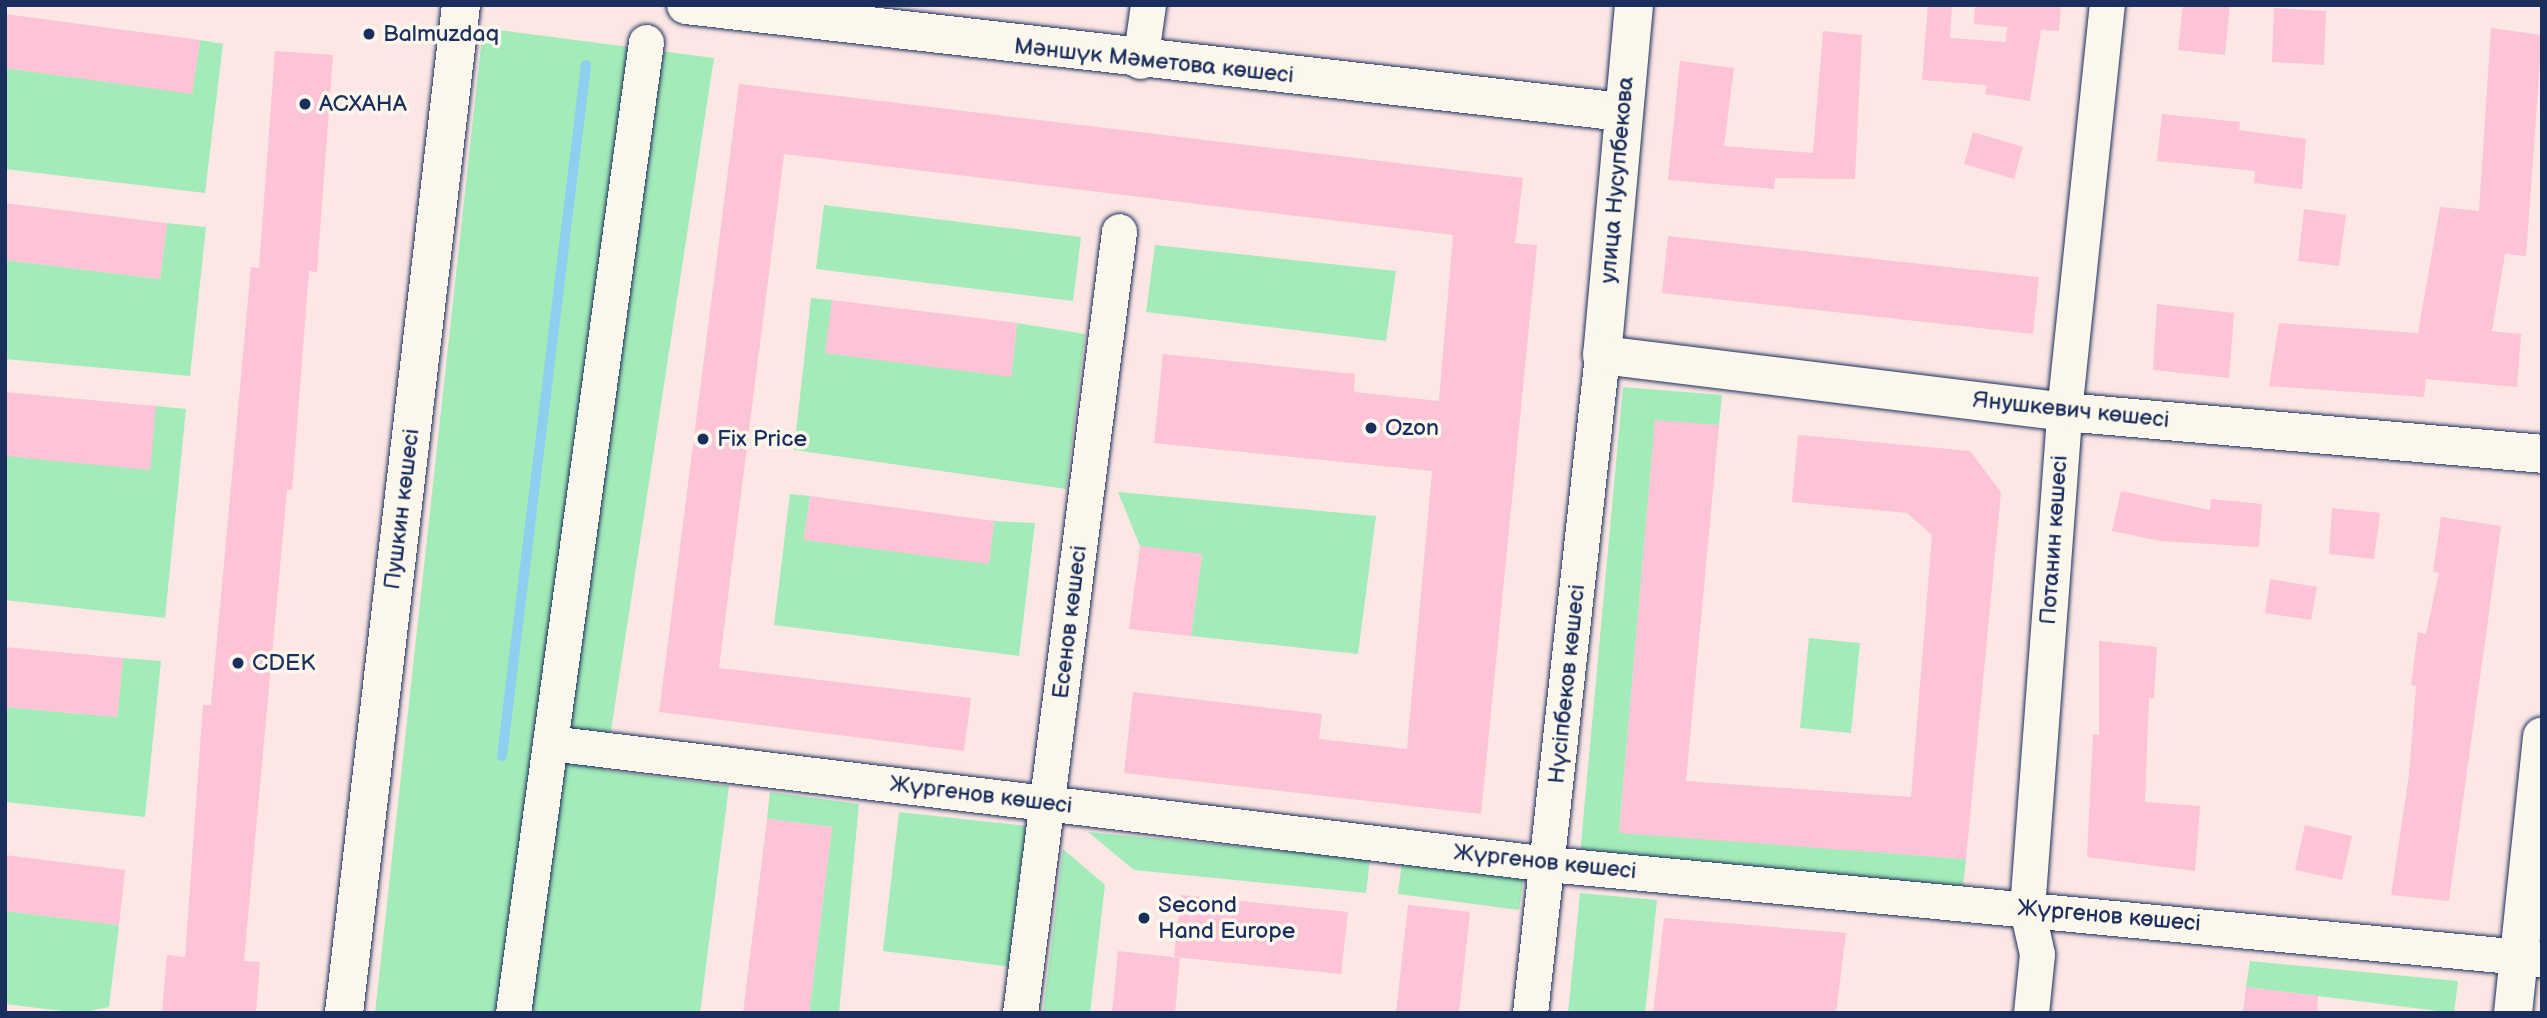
<!DOCTYPE html>
<html>
<head>
<meta charset="utf-8">
<style>
  body { margin:0 }
  #map { position:relative; width:2547px; height:1018px; overflow:hidden; background:#fce7e5; font-family:"Balsamiq Sans",sans-serif }
  div>[style] { position:absolute }
  .green>* { inset:0; background:#a3ebb9 }
  .stream>* { height:10px; margin:-5px; padding:0 5px; transform-origin:5px; border-radius:5px; background:#8eceef }
  .building>* { inset:0; background:#fdc3d6 }
  .roads { filter:drop-shadow(0 0 2px #1b2f5e) drop-shadow(0 0 2px #1b2f5e) }
  .street>* { height:35px; margin:-17.5px; padding:0 17.5px; transform-origin:17.5px; border-radius:17.5px; background:#fbf7ec }
  .secondary>* { height:38px; margin:-19px; padding:0 19px; transform-origin:19px; border-radius:19px; background:#fbf7ec }
  .dots>* { width:19px; height:19px; translate:-50% -50%; box-sizing:border-box; border:4px solid #fbf7ec; border-radius:50% }
  span { translate:-50% -50%; white-space:nowrap; text-align:center; line-height:1.15; -webkit-text-stroke:7px #fbf7ec; paint-order:stroke }
  .poi-label { font-size:23px; color:#1b2f5e }
  .left { translate:0 -50%; text-align:left }
  .street-label { font-size:23px; color:#1b2f5e }
  .frame { position:absolute; inset:0; border:7px solid #1b2f5e; pointer-events:none }
</style>
</head>
<body>
<div id="map">
  <div class="green">
    <i style="clip-path:polygon(483px 28px,714px 58px,605px 770px,729px 786px,700px 1013px,375px 1013px)"></i>
    <i style="clip-path:polygon(200px 40px,223px 44px,205px 193px,5px 169px,5px 68px,192px 93px)"></i>
    <i style="clip-path:polygon(824px 205px,1081px 237px,1073px 301px,816px 269px)"></i>
    <i style="clip-path:polygon(167px 223px,206px 227px,190px 376px,5px 359px,5px 260px,160px 279px)"></i>
    <i style="clip-path:polygon(1155px 245px,1396px 271px,1386px 341px,1146px 312px)"></i>
    <i style="clip-path:polygon(811px 298px,832px 300px,826px 353px,1011px 376px,1017px 323px,1085px 334px,1066px 489px,794px 450px)"></i>
    <i style="clip-path:polygon(1623px 387px,1722px 395px,1719px 425px,1655px 421px,1619px 832px,1966px 859px,1963px 887px,1580px 854px)"></i>
    <i style="clip-path:polygon(156px 406px,186px 409px,165px 618px,5px 600px,5px 456px)"></i>
    <i style="clip-path:polygon(1118px 492px,1376px 516px,1358px 654px,1191px 636px,1202px 555px,1140px 546px)"></i>
    <i style="clip-path:polygon(790px 494px,810px 496px,804px 539px,989px 563px,994px 521px,1035px 523px,1019px 656px,774px 625px)"></i>
    <i style="clip-path:polygon(1809px 638px,1860px 643px,1851px 733px,1800px 728px)"></i>
    <i style="clip-path:polygon(123px 658px,161px 661px,145px 817px,5px 802px,5px 707px,117px 717px)"></i>
    <i style="clip-path:polygon(770px 792px,859px 804px,839px 1013px,809px 1013px,832px 827px,767px 819px)"></i>
    <i style="clip-path:polygon(899px 812px,1027px 826px,1012px 967px,883px 951px)"></i>
    <i style="clip-path:polygon(1088px 832px,1370px 859px,1366px 893px,1134px 870px)"></i>
    <i style="clip-path:polygon(1063px 849px,1105px 885px,1090px 1013px,1043px 1013px)"></i>
    <i style="clip-path:polygon(1402px 862px,1524px 876px,1519px 910px,1398px 894px)"></i>
    <i style="clip-path:polygon(1580px 893px,1657px 900px,1645px 1013px,1568px 1013px)"></i>
    <i style="clip-path:polygon(5px 911px,119px 925px,109px 1007px,79px 1013px,5px 1004px)"></i>
    <i style="clip-path:polygon(2250px 961px,2458px 981px,2454px 1013px,2246px 987px)"></i>
  </div>
  <div class="stream">
    <i style="left:502px;top:756px;width:696px;rotate:-83.07deg"></i>
  </div>
  <div class="building">
    <i style="clip-path:polygon(1928px 5px,1952px 5px,1950px 38px,2006px 42px,2007px 27px,1974px 24px,1975px 5px,2061px 5px,2059px 31px,2041px 30px,2030px 101px,1985px 94px,1987px 85px,1922px 80px)"></i>
    <i style="clip-path:polygon(2183px 5px,2230px 5px,2225px 55px,2178px 50px)"></i>
    <i style="clip-path:polygon(2274px 8px,2326px 11px,2324px 65px,2272px 62px)"></i>
    <i style="clip-path:polygon(5px 14px,200px 40px,192px 94px,5px 68px)"></i>
    <i style="clip-path:polygon(2491px 28px,2542px 35px,2526px 256px,2505px 254px,2492px 331px,2521px 334px,2517px 387px,2426px 379px,2424px 397px,2269px 386px,2279px 323px,2418px 333px,2440px 207px,2479px 211px)"></i>
    <i style="clip-path:polygon(1823px 31px,1862px 35px,1855px 179px,1775px 178px,1774px 189px,1668px 180px,1680px 61px,1734px 68px,1724px 146px,1813px 153px)"></i>
    <i style="clip-path:polygon(275px 51px,333px 55px,317px 272px,309px 271px,292px 490px,287px 490px,244px 961px,260px 962px,256px 1013px,162px 1013px,167px 955px,185px 957px,203px 705px,211px 705px,251px 267px,259px 268px)"></i>
    <i style="clip-path:polygon(739px 84px,1523px 178px,1515px 243px,1537px 245px,1481px 814px,1124px 773px,1133px 692px,1322px 714px,1319px 739px,1407px 749px,1432px 471px,1154px 443px,1163px 354px,1355px 374px,1354px 392px,1439px 401px,1453px 235px,784px 154px,719px 668px,971px 698px,964px 751px,659px 712px)"></i>
    <i style="clip-path:polygon(2162px 114px,2240px 122px,2239px 130px,2306px 139px,2302px 189px,2254px 183px,2255px 171px,2157px 161px)"></i>
    <i style="clip-path:polygon(1973px 132px,2023px 147px,2014px 179px,1964px 164px)"></i>
    <i style="clip-path:polygon(5px 203px,167px 223px,160px 279px,5px 260px)"></i>
    <i style="clip-path:polygon(2304px 209px,2346px 215px,2339px 266px,2298px 261px)"></i>
    <i style="clip-path:polygon(1668px 236px,2039px 277px,2033px 334px,1662px 293px)"></i>
    <i style="clip-path:polygon(832px 300px,1017px 323px,1011px 377px,825px 353px)"></i>
    <i style="clip-path:polygon(2157px 304px,2234px 313px,2229px 378px,2153px 370px)"></i>
    <i style="clip-path:polygon(5px 392px,156px 406px,150px 470px,5px 456px)"></i>
    <i style="clip-path:polygon(1655px 420px,1719px 425px,1686px 781px,1911px 797px,1932px 535px,1907px 513px,1792px 502px,1798px 435px,1970px 451px,2001px 492px,1966px 859px,1619px 833px)"></i>
    <i style="clip-path:polygon(2121px 491px,2210px 510px,2211px 499px,2262px 504px,2259px 547px,2160px 541px,2112px 531px)"></i>
    <i style="clip-path:polygon(810px 496px,994px 521px,989px 564px,804px 540px)"></i>
    <i style="clip-path:polygon(2332px 508px,2380px 513px,2374px 559px,2329px 554px)"></i>
    <i style="clip-path:polygon(2441px 517px,2501px 526px,2449px 901px,2391px 895px,2409px 775px,2416px 686px,2411px 685px,2418px 632px,2426px 634px,2439px 573px,2433px 572px)"></i>
    <i style="clip-path:polygon(1140px 546px,1202px 554px,1191px 636px,1129px 629px)"></i>
    <i style="clip-path:polygon(2270px 579px,2317px 587px,2311px 620px,2265px 613px)"></i>
    <i style="clip-path:polygon(2099px 641px,2157px 647px,2154px 698px,2149px 698px,2145px 802px,2200px 806px,2195px 871px,2087px 857px,2093px 734px,2099px 735px)"></i>
    <i style="clip-path:polygon(5px 647px,123px 658px,117px 717px,5px 707px)"></i>
    <i style="clip-path:polygon(767px 819px,832px 827px,809px 1013px,743px 1013px)"></i>
    <i style="clip-path:polygon(2305px 825px,2352px 836px,2342px 880px,2295px 870px)"></i>
    <i style="clip-path:polygon(5px 855px,125px 870px,119px 925px,5px 911px)"></i>
    <i style="clip-path:polygon(1181px 895px,1348px 912px,1341px 974px,1174px 957px)"></i>
    <i style="clip-path:polygon(1408px 905px,1470px 912px,1459px 1013px,1396px 1013px)"></i>
    <i style="clip-path:polygon(1664px 918px,1846px 933px,1836px 1013px,1653px 1013px)"></i>
    <i style="clip-path:polygon(1118px 951px,1180px 958px,1175px 1013px,1112px 1013px)"></i>
    <i style="clip-path:polygon(2246px 987px,2318px 996px,2317px 1013px,2243px 1013px)"></i>
  </div>
  <div class="roads">
    <div class="street">
      <i style="left:1140px;top:61px;width:57px;rotate:-81.9deg"></i>
      <i style="left:550px;top:743px;width:1005px;rotate:6.91deg"></i>
      <i style="left:1548px;top:864px;width:999px;rotate:5.46deg"></i>
      <i style="left:513px;top:1013px;width:980px;rotate:-82.2deg"></i>
      <i style="left:1020px;top:1013px;width:788px;rotate:-82.78deg"></i>
      <i style="left:1530px;top:1013px;width:662px;rotate:-83.76deg"></i>
      <i style="left:2031px;top:1013px;width:59px;rotate:-84.2deg"></i>
      <i style="left:2037px;top:954px;width:46px;rotate:-102.5deg"></i>
      <i style="left:2027px;top:909px;width:498px;rotate:-85.7deg"></i>
      <i style="left:2064px;top:412px;width:409px;rotate:-84deg"></i>
    </div>
    <div class="secondary">
      <i style="left:686px;top:5px;width:942px;rotate:6.52deg"></i>
      <i style="left:1634px;top:5px;width:351px;rotate:95.2deg"></i>
      <i style="left:1602px;top:355px;width:466px;rotate:7deg"></i>
      <i style="left:2064px;top:412px;width:480px;rotate:5deg"></i>
      <i style="left:344px;top:1013px;width:1015px;rotate:-83.38deg"></i>
      <i style="left:2513px;top:1013px;width:278px;rotate:-84deg"></i>
    </div>
  </div>
  <div class="dots">
    <i style="left:369px;top:34px;background:#1b2f5e"></i>
    <i style="left:305px;top:104px;background:#1b2f5e"></i>
    <i style="left:1371px;top:428px;background:#1b2f5e"></i>
    <i style="left:703px;top:439px;background:#1b2f5e"></i>
    <i style="left:238px;top:663px;background:#1b2f5e"></i>
    <i style="left:1144px;top:918px;background:#1b2f5e"></i>
  </div>
  <div class="poi-label">
    <span class="left" style="left:383px;top:34px">Balmuzdaq</span>
    <span class="left" style="left:319px;top:104px">ACXAHA</span>
    <span class="left" style="left:1385px;top:428px">Ozon</span>
    <span class="left" style="left:717px;top:439px">Fix Price</span>
    <span class="left" style="left:252px;top:663px">CDEK</span>
    <span class="left" style="left:1158px;top:918px">Second<br>Hand Europe</span>
  </div>
  <div class="street-label">
    <span style="left:1154px;top:61px;rotate:6deg">Мәншүк Мәметова көшесі</span>
    <span style="left:1617px;top:180px;rotate:-85deg">улица Нусупбекова</span>
    <span style="left:2071px;top:410px;rotate:6deg">Янушкевич көшесі</span>
    <span style="left:402px;top:509px;rotate:-83deg">Пушкин көшесі</span>
    <span style="left:2054px;top:540px;rotate:-86deg">Потанин көшесі</span>
    <span style="left:1070px;top:622px;rotate:-83deg">Есенов көшесі</span>
    <span style="left:1567px;top:684px;rotate:-84deg">Нүсіпбеков көшесі</span>
    <span style="left:981px;top:795px;rotate:7deg">Жүргенов көшесі</span>
    <span style="left:1545px;top:862px;rotate:6deg">Жүргенов көшесі</span>
    <span style="left:2109px;top:916px;rotate:5deg">Жүргенов көшесі</span>
  </div>
  <div class="frame"></div>
</div>
</body>
</html>
